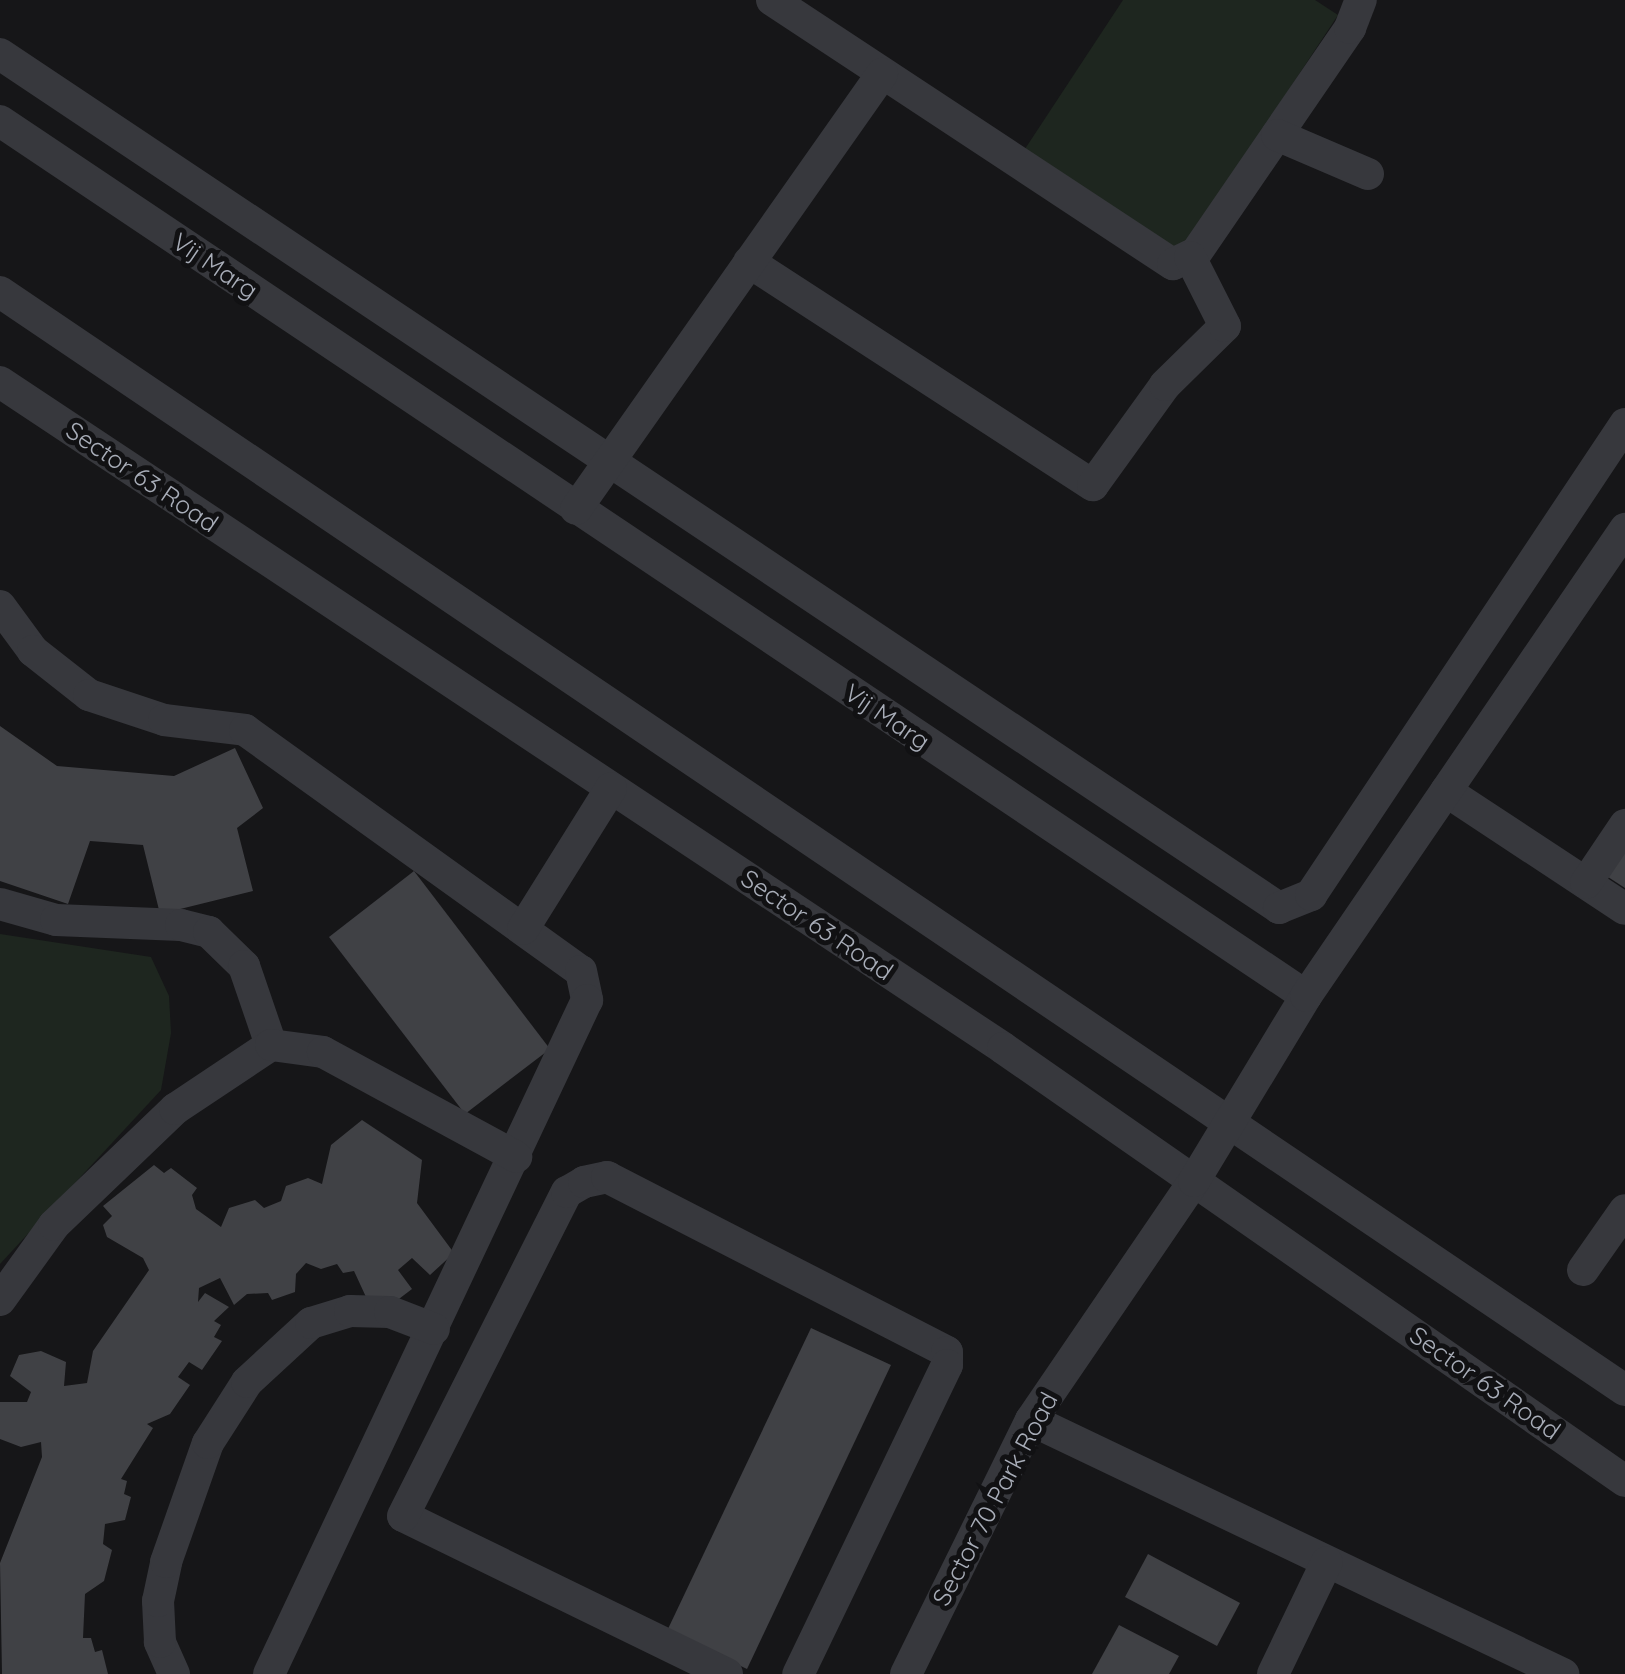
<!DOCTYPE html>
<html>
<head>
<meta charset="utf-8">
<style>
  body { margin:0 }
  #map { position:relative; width:1625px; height:1674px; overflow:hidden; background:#161618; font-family:Quicksand,sans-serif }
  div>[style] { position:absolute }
  .green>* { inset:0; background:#1e261f }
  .building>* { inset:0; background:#404145 }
  .minor>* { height:32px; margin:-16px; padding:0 16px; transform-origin:16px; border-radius:16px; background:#37383d }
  span { translate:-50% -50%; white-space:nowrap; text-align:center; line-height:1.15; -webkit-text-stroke:10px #111113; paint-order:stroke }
  .street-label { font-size:25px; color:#a8adb8 }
</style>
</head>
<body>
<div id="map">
  <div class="green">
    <i style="clip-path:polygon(1123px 0,1315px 0,1338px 15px,1178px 258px,1021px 155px)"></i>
    <i style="clip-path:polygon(0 934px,151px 957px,169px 996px,171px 1033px,161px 1090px,0 1264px)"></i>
  </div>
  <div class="building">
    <i style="clip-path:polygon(0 726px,57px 766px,174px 776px,235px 748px,263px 808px,237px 828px,253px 891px,160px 914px,143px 845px,90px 841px,68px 904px,0 881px)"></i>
    <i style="clip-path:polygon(1625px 844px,1625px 888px,1605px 875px)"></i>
    <i style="clip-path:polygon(414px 871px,550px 1049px,465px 1114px,329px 937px)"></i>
    <i style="clip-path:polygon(362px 1120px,422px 1160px,417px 1203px,454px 1253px,430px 1275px,412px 1258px,398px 1270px,412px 1289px,387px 1308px,366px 1297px,354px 1271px,343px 1273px,337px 1264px,321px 1269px,306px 1263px,296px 1274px,295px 1292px,272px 1300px,268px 1293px,247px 1294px,234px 1305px,220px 1278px,199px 1288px,198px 1302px,205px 1293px,229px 1307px,214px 1321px,221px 1325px,214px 1337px,222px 1341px,202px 1370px,189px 1362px,178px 1377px,190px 1385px,170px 1414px,147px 1424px,153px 1428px,121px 1479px,127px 1481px,124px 1494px,131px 1497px,125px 1520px,105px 1524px,103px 1544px,112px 1550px,104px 1581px,85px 1594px,83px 1638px,91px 1638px,95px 1652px,102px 1650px,108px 1674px,2px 1674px,0 1563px,42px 1457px,41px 1442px,21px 1447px,0 1439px,0 1402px,27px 1402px,31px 1392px,10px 1376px,19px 1355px,41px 1351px,66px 1362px,64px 1386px,87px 1383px,93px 1351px,149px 1270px,143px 1258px,107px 1237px,103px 1225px,112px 1216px,103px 1206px,154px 1165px,164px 1173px,171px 1168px,197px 1188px,192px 1195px,196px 1209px,221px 1227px,229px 1208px,255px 1200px,264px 1208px,281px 1201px,286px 1186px,308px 1178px,322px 1184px,331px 1145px)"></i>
    <i style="clip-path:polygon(811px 1328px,891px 1365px,747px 1669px,667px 1631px)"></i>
    <i style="clip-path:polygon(1148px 1554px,1240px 1603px,1217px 1646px,1125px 1597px)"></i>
    <i style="clip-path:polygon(1119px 1625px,1179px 1656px,1169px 1674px,1092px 1674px)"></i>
  </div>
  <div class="minor">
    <i style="left:772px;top:0;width:480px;rotate:33.4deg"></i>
    <i style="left:1173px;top:264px;width:25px;rotate:-26deg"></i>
    <i style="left:1196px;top:253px;width:273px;rotate:-55.6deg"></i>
    <i style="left:1350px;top:28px;width:30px;rotate:-69deg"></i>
    <i style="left:0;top:54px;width:1538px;rotate:33.73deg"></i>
    <i style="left:1279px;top:908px;width:35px;rotate:-22deg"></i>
    <i style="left:1311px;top:895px;width:566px;rotate:-56.31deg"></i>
    <i style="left:0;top:121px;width:1572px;rotate:33.82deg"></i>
    <i style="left:1277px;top:135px;width:99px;rotate:23.2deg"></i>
    <i style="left:749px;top:262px;width:410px;rotate:33deg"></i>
    <i style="left:1093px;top:485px;width:123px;rotate:-54.2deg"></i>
    <i style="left:1165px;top:385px;width:84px;rotate:-44.5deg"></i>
    <i style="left:1225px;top:326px;width:77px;rotate:-116.9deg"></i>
    <i style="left:0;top:292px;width:1961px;rotate:34.05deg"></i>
    <i style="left:0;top:382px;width:1204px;rotate:33.58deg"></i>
    <i style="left:1003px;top:1048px;width:758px;rotate:34.84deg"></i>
    <i style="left:576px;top:509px;width:532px;rotate:-54.88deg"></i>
    <i style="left:0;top:606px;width:56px;rotate:53.7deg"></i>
    <i style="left:33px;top:651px;width:71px;rotate:38.2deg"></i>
    <i style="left:89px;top:695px;width:79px;rotate:18.4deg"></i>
    <i style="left:164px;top:720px;width:82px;rotate:7deg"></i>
    <i style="left:245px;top:730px;width:413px;rotate:35.7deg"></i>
    <i style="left:581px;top:971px;width:30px;rotate:78deg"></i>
    <i style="left:587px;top:1000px;width:745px;rotate:115.26deg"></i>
    <i style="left:1446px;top:791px;width:214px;rotate:33.4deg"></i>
    <i style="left:1586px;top:883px;width:70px;rotate:-56.1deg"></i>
    <i style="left:0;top:904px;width:58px;rotate:15.9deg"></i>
    <i style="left:56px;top:920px;width:125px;rotate:2.3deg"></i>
    <i style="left:181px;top:925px;width:29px;rotate:14deg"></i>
    <i style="left:209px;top:932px;width:49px;rotate:44.2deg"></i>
    <i style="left:244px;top:966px;width:83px;rotate:71.1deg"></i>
    <i style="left:523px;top:929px;width:166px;rotate:-58deg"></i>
    <i style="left:1583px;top:1270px;width:73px;rotate:-55deg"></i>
    <i style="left:0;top:1300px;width:92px;rotate:-54.2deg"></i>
    <i style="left:54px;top:1225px;width:168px;rotate:-43.8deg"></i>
    <i style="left:175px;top:1109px;width:115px;rotate:-33.7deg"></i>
    <i style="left:271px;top:1045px;width:52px;rotate:7.7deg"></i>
    <i style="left:323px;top:1052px;width:220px;rotate:28.5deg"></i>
    <i style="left:1031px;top:1420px;width:590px;rotate:25.52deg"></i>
    <i style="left:174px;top:1674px;width:35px;rotate:-114deg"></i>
    <i style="left:160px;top:1642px;width:41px;rotate:-92.8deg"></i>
    <i style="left:158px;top:1601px;width:40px;rotate:-78deg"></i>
    <i style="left:166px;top:1562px;width:126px;rotate:-70.6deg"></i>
    <i style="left:208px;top:1443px;width:72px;rotate:-57.4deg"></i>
    <i style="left:247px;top:1382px;width:87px;rotate:-42.7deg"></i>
    <i style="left:311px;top:1323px;width:41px;rotate:-17.1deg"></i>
    <i style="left:350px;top:1311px;width:40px;rotate:1.4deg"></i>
    <i style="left:390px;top:1312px;width:47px;rotate:21.1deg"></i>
    <i style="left:727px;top:1674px;width:360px;rotate:-154deg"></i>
    <i style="left:403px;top:1516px;width:363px;rotate:-63.2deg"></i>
    <i style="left:567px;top:1192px;width:20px;rotate:-30deg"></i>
    <i style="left:584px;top:1182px;width:24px;rotate:-12deg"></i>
    <i style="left:607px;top:1177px;width:382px;rotate:27.2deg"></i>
    <i style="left:947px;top:1352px;width:13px;rotate:90deg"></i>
    <i style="left:947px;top:1365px;width:343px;rotate:115.7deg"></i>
    <i style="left:906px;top:1674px;width:283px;rotate:-63.8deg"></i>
    <i style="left:1031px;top:1420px;width:289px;rotate:-55.7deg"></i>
    <i style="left:1194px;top:1181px;width:216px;rotate:-58.8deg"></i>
    <i style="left:1306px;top:996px;width:566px;rotate:-55.66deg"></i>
    <i style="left:1273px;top:1674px;width:124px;rotate:-64.3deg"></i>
  </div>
  <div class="street-label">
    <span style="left:215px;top:266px;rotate:34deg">Vij Marg</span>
    <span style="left:142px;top:477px;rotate:34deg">Sector 63 Road</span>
    <span style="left:887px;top:717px;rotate:34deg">Vij Marg</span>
    <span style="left:817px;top:925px;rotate:34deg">Sector 63 Road</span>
    <span style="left:1485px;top:1383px;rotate:35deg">Sector 63 Road</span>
    <span style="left:995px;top:1499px;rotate:-62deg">Sector 70 Park Road</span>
  </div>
</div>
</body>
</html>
